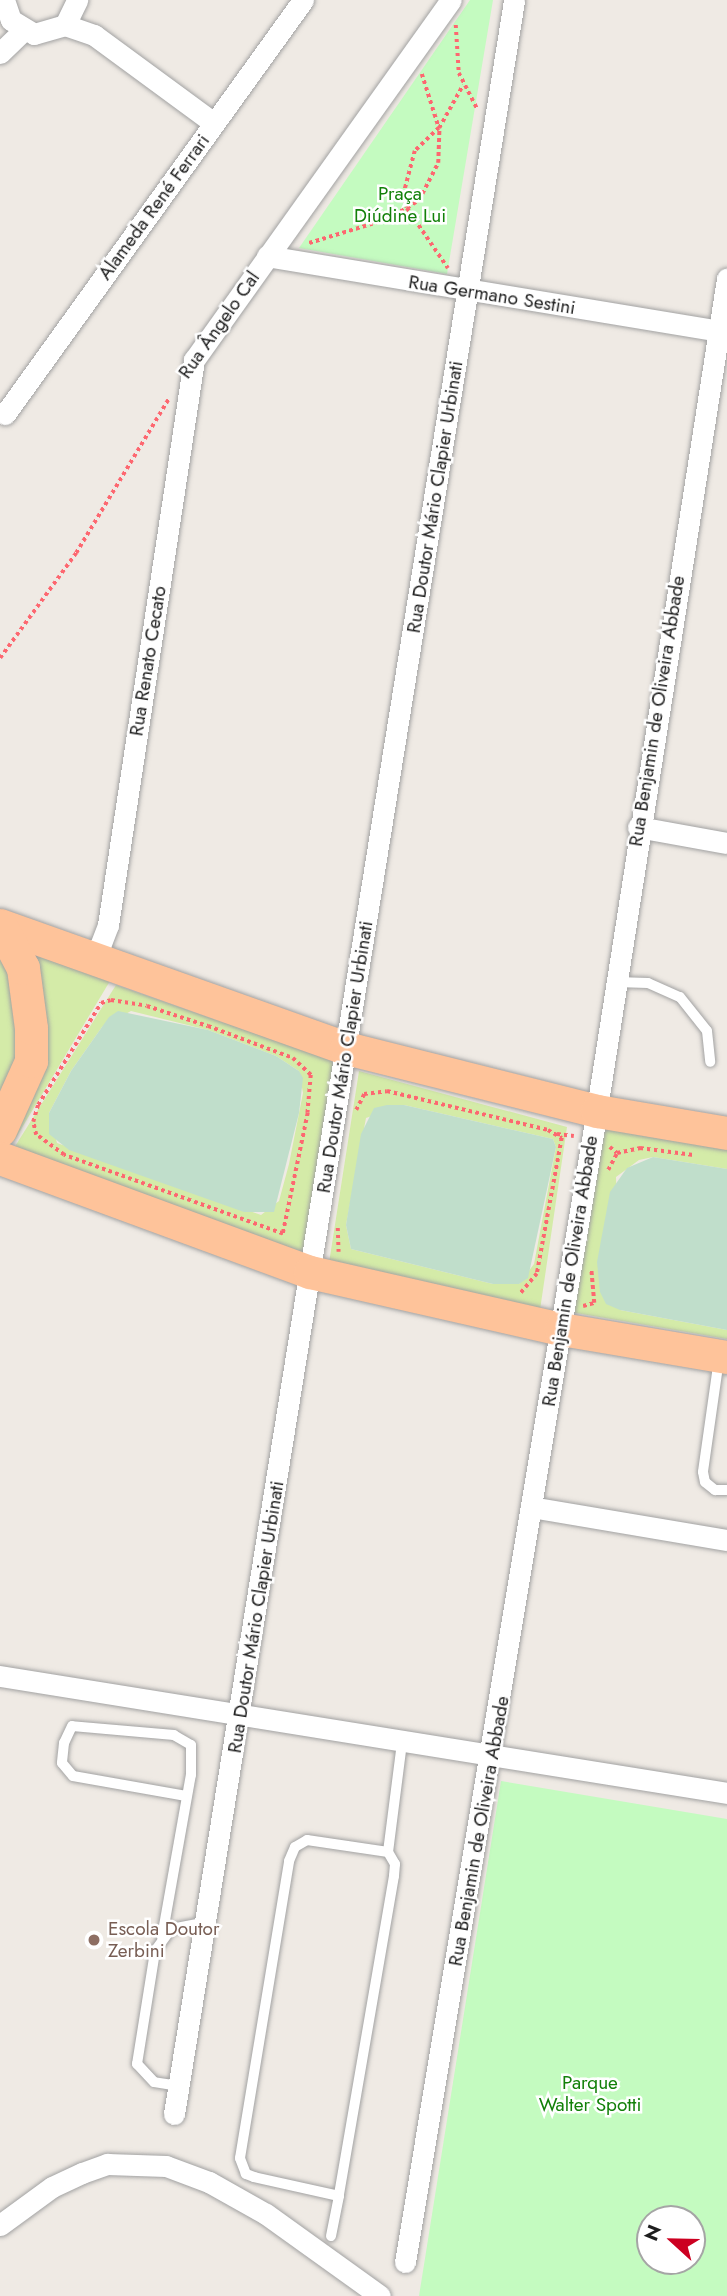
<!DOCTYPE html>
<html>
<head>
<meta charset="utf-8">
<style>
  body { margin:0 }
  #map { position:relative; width:727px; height:2296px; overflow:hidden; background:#efeae4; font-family:Jost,sans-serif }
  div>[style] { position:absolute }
  .grass>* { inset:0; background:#d4eba8 }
  .wetland>* { inset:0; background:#c0decb }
  .park>* { inset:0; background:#c4fbc0 }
  .path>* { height:3.5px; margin-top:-1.75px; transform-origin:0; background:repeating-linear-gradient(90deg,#fd6770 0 3.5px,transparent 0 7px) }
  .roads { filter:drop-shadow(0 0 2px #a2a2a2) drop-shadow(0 0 2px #a2a2a2) }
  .lane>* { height:10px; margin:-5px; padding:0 5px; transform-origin:5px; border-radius:5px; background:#fff }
  .street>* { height:21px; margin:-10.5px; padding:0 10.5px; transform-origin:10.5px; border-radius:10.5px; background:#fff }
  .primary>* { height:33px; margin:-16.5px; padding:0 16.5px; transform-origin:16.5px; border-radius:16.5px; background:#fec39a }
  .dots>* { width:19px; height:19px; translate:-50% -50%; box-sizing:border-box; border:4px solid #fff; border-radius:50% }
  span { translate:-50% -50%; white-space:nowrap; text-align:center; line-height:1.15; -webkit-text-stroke:5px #fff; paint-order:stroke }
  .park-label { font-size:19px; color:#128009 }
  .street-label { font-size:19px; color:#1e1e1e }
  .education-label { font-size:19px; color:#785e54 }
  .left { translate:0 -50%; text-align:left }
  .north { position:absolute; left:636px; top:2205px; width:70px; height:70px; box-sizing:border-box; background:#fff; border:2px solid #a5a5a5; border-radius:50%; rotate:292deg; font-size:19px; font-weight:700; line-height:28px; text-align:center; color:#1e1e1e }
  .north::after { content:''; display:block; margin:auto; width:24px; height:32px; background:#cc0021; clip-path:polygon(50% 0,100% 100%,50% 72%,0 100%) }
</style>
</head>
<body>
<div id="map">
  <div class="grass">
    <i style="clip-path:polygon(0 933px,113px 976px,14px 1141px,0 1135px)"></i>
    <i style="clip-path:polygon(evenodd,116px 985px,334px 1061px,307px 1259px,14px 1148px,116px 985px,131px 1011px,208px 1030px,276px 1056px,299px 1071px,303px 1093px,289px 1164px,279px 1201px,261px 1215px,57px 1143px,49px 1113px,71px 1071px,102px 1027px,131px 1011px)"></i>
    <i style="clip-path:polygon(evenodd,359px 1071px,567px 1127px,540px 1310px,329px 1263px,359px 1071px,404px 1105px,553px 1139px,556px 1147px,534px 1264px,519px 1284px,493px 1284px,351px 1249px,346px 1225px,366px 1118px,404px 1105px)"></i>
    <i style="clip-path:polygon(605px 1129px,727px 1149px,727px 1169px,653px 1157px,639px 1160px,616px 1177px,620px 1310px,727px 1330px,727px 1339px,570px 1312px)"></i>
  </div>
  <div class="wetland">
    <i style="clip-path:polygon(118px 1011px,208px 1030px,276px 1056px,299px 1071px,303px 1078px,299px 1113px,274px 1212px,244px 1212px,69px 1150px,49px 1134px,49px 1113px,71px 1071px,109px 1017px)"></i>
    <i style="clip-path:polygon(387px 1105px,404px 1105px,553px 1139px,556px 1147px,528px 1278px,519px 1284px,493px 1284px,351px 1249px,346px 1225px,361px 1134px,374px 1108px)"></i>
    <i style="clip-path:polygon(653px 1157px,727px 1169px,727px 1330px,620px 1310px,606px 1304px,600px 1292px,597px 1262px,610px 1192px,627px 1168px)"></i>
  </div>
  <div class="park">
    <i style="clip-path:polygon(470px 0,493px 0,447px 274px,299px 248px)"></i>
    <i style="clip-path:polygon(evenodd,501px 1781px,727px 1819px,727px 2296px,419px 2296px,501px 1781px,692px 2219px,692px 2261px,650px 2261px,650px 2219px,692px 2219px)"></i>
  </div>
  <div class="path">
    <i style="left:456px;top:25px;width:48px;rotate:86.4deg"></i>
    <i style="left:459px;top:73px;width:39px;rotate:63deg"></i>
    <i style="left:422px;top:74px;width:57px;rotate:72.5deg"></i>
    <i style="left:439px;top:128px;width:49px;rotate:-60.8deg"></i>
    <i style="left:309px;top:243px;width:69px;rotate:-16.9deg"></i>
    <i style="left:375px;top:223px;width:35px;rotate:-25deg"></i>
    <i style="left:407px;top:208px;width:14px;rotate:-34deg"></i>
    <i style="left:419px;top:200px;width:42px;rotate:-62.8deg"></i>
    <i style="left:438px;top:163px;width:35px;rotate:-88deg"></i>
    <i style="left:439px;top:128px;width:33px;rotate:136deg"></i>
    <i style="left:415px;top:151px;width:43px;rotate:104.7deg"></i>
    <i style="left:404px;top:193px;width:15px;rotate:79deg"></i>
    <i style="left:407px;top:208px;width:73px;rotate:55.7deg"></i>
    <i style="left:0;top:658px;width:130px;rotate:-54.1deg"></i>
    <i style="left:76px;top:553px;width:179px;rotate:-59deg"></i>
    <i style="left:111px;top:1000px;width:36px;rotate:9deg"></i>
    <i style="left:147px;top:1006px;width:64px;rotate:18.2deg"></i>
    <i style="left:208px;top:1026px;width:91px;rotate:20.6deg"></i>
    <i style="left:293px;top:1058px;width:25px;rotate:43deg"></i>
    <i style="left:311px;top:1075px;width:38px;rotate:95deg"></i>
    <i style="left:308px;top:1113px;width:124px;rotate:101.7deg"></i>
    <i style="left:283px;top:1234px;width:233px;rotate:-160.2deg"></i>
    <i style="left:64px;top:1155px;width:34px;rotate:-144deg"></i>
    <i style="left:36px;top:1135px;width:13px;rotate:-103deg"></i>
    <i style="left:33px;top:1122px;width:18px;rotate:-74deg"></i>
    <i style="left:38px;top:1105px;width:120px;rotate:-58.3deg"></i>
    <i style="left:101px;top:1003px;width:10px;rotate:-17deg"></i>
    <i style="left:356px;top:1110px;width:18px;rotate:-63deg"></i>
    <i style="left:364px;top:1094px;width:23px;rotate:-7deg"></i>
    <i style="left:387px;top:1091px;width:166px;rotate:13.6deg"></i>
    <i style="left:548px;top:1130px;width:16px;rotate:30deg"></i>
    <i style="left:562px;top:1138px;width:138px;rotate:100.4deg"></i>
    <i style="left:537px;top:1274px;width:25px;rotate:130deg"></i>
    <i style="left:557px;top:1134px;width:17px;rotate:7deg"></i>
    <i style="left:610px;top:1147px;width:9px;rotate:41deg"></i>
    <i style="left:617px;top:1153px;width:24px;rotate:-12deg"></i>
    <i style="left:640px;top:1148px;width:54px;rotate:7.4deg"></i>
    <i style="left:608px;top:1170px;width:19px;rotate:-62deg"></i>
    <i style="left:338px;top:1228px;width:24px;rotate:88deg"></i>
    <i style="left:583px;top:1306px;width:11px;rotate:-15deg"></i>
    <i style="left:594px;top:1303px;width:33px;rotate:-95deg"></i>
  </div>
  <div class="roads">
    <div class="lane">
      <i style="left:616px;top:982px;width:32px;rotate:2deg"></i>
      <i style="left:648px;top:983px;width:35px;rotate:24deg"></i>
      <i style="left:680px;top:997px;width:43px;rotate:51.5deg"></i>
      <i style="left:707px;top:1031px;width:31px;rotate:84deg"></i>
      <i style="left:719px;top:1359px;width:114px;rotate:98.1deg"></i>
      <i style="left:703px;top:1472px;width:10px;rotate:79deg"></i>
      <i style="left:705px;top:1482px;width:13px;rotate:39deg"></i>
      <i style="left:715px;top:1490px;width:12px"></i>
      <i style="left:388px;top:1852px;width:14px;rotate:60deg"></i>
      <i style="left:395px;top:1864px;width:12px;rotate:95deg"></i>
      <i style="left:394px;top:1876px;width:325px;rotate:99.8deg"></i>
      <i style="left:339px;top:2196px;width:87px;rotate:-167.4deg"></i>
      <i style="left:254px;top:2177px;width:9px;rotate:-159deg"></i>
      <i style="left:246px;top:2174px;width:17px;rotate:-111deg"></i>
      <i style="left:240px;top:2158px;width:301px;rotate:-80.6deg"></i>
      <i style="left:289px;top:1861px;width:15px;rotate:-67deg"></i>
      <i style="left:295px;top:1847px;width:14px;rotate:-30deg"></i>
      <i style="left:307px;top:1840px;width:82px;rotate:8.4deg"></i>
      <i style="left:388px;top:1852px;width:111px;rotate:-82.7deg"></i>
      <i style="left:162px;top:1937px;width:165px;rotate:-79.9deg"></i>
      <i style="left:191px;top:1775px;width:30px;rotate:-90deg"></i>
      <i style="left:191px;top:1745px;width:20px;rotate:-150deg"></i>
      <i style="left:174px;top:1735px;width:102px;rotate:-175deg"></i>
      <i style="left:72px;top:1726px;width:19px;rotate:115deg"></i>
      <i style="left:64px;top:1743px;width:20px;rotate:96deg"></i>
      <i style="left:62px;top:1763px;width:17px;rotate:50deg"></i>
      <i style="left:73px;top:1776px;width:115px;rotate:10deg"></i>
      <i style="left:179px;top:2086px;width:25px;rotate:-171deg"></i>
      <i style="left:154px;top:2082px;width:25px;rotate:-133deg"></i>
      <i style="left:137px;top:2064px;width:114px;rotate:-80.9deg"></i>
      <i style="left:155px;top:1951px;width:27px;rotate:-54deg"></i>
      <i style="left:171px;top:1929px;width:36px;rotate:-11deg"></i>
      <i style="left:331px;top:2236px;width:41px;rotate:-78.7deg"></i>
    </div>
    <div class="street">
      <i style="left:4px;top:0;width:21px;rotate:71deg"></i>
      <i style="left:11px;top:20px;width:27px;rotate:31deg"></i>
      <i style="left:34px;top:34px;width:32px;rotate:-16deg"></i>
      <i style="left:65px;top:25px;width:28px;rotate:-64deg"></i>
      <i style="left:65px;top:25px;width:31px;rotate:19deg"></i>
      <i style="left:94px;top:35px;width:149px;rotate:36.3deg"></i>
      <i style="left:0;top:53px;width:32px;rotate:-44deg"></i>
      <i style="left:267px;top:256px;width:457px;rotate:9.4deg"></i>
      <i style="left:5px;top:414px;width:510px;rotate:-54.25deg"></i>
      <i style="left:638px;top:827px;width:90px;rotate:10.2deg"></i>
      <i style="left:88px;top:956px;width:16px;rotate:-40deg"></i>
      <i style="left:100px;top:946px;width:22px;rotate:-69deg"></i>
      <i style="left:108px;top:925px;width:572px;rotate:-81.35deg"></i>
      <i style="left:194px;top:360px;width:442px;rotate:-54.5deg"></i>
      <i style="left:531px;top:1507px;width:199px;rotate:9.6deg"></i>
      <i style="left:0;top:1676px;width:736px;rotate:9.14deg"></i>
      <i style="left:174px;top:2114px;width:2141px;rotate:-80.86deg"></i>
      <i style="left:0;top:2225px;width:64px;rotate:-36.2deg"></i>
      <i style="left:52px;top:2187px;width:33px;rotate:-25deg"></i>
      <i style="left:82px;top:2173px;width:27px;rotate:-20deg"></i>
      <i style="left:107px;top:2164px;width:59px;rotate:1.9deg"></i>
      <i style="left:166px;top:2166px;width:46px;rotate:20.4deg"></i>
      <i style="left:209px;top:2182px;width:65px;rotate:29.3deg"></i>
      <i style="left:266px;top:2214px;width:140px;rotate:35.7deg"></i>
      <i style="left:405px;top:2262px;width:1137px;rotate:-80.54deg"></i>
      <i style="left:592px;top:1140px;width:872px;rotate:-81.09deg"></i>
    </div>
    <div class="primary">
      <i style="left:0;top:925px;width:367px;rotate:19.6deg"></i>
      <i style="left:346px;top:1048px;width:259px;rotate:14.1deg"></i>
      <i style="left:597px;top:1111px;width:132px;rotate:9.6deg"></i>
      <i style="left:0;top:1130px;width:76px;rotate:-65.8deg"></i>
      <i style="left:31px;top:1061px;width:33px;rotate:-90deg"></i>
      <i style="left:31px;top:1028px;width:61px;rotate:-97.6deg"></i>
      <i style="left:23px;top:968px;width:47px;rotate:-117.6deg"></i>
      <i style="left:0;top:1158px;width:330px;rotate:20.2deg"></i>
      <i style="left:310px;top:1272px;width:257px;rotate:12.8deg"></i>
      <i style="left:561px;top:1329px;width:168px;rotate:9.6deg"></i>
    </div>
  </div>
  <div class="dots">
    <i style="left:94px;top:1940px;background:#8d6e63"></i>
  </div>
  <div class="park-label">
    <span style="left:400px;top:205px">Praça<br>Diúdine Lui</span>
    <span style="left:590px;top:2094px">Parque<br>Walter Spotti</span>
  </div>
  <div class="street-label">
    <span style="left:154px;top:207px;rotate:-54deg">Alameda René Ferrari</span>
    <span style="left:492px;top:295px;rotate:9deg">Rua Germano Sestini</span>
    <span style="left:219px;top:325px;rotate:-55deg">Rua Ângelo Cal</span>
    <span style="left:435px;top:497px;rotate:-81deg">Rua Doutor Mário Clapier Urbinati</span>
    <span style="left:148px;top:661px;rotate:-81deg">Rua Renato Cecato</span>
    <span style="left:657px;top:711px;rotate:-81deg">Rua Benjamin de Oliveira Abbade</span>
    <span style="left:345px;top:1057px;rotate:-81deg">Rua Doutor Mário Clapier Urbinati</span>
    <span style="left:570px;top:1271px;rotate:-81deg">Rua Benjamin de Oliveira Abbade</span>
    <span style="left:256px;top:1617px;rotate:-81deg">Rua Doutor Mário Clapier Urbinati</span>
    <span style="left:479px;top:1831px;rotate:-80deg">Rua Benjamin de Oliveira Abbade</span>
  </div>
  <div class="education-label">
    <span class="left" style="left:108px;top:1940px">Escola Doutor<br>Zerbini</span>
  </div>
  <div class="north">N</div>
</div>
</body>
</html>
